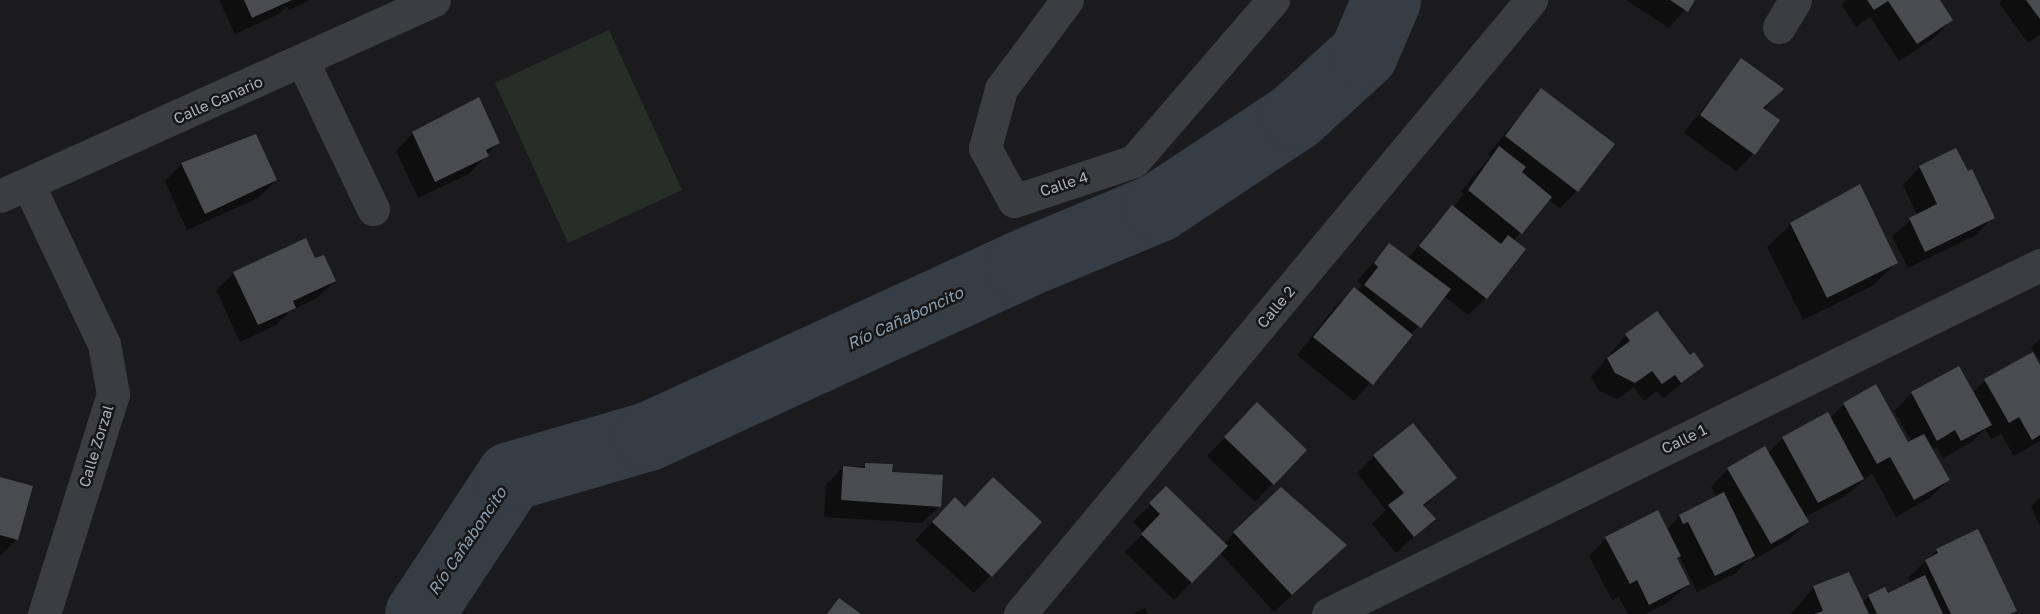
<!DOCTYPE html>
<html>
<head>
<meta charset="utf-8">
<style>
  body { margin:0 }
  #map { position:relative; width:2040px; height:614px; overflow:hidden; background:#1b1b1d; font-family:"Golos Text",sans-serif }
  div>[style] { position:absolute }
  .green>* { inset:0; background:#272e28 }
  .shadow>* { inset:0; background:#0007 }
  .river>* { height:69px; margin:-34.5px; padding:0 34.5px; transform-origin:34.5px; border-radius:34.5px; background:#363d45 }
  .building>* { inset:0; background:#4a4b4f }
  .street>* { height:33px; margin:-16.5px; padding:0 16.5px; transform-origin:16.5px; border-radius:16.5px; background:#3c3d41 }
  span { translate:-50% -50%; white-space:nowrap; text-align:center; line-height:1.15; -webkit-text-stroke:5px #161618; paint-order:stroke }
  .street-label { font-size:15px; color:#afb2bb }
  .water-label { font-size:16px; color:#8a9fb2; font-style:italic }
</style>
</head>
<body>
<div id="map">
  <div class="green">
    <i style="clip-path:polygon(609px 30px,682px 190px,568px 243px,495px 83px)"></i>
  </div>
  <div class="shadow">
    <i style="clip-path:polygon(219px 0,310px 0,289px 10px,287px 6px,279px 14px,235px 34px)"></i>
    <i style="clip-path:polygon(1626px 0,1693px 0,1669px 28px)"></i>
    <i style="clip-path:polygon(1847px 0,1938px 0,1951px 20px,1934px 38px,1899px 61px,1870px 17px,1856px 27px,1842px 5px)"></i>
    <i style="clip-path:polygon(2002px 0,2040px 0,2040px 34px,2028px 43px,1999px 3px)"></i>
    <i style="clip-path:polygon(1741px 60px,1782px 89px,1764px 110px,1753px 154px,1736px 171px,1684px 133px)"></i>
    <i style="clip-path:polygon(1542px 90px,1577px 191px,1560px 208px,1548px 199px,1513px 241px,1486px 298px,1468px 315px,1444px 296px,1354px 401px,1297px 355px,1336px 306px,1354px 289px,1357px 291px,1362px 285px,1357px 281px,1389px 245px,1407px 259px,1453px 208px,1463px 194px,1460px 192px,1491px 156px,1488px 154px)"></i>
    <i style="clip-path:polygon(478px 99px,498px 143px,469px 174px,418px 198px,396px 151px,413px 133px)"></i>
    <i style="clip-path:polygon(182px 164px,276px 180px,258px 198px,187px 230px,165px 181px)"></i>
    <i style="clip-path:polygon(1920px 167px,1993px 217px,1976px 235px,1908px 268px,1892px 236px,1917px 215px,1903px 185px)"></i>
    <i style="clip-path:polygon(1791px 224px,1896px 263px,1872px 286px,1803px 320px,1767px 247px)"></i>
    <i style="clip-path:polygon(315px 260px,335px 281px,317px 298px,290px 311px,276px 325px,240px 342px,216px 290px,234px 273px)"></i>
    <i style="clip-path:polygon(1626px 335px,1689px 357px,1702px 366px,1663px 399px,1657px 391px,1644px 401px,1634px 387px,1617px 399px,1598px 390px,1591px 377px)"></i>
    <i style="clip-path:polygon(2040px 339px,2040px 359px,2031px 348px)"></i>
    <i style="clip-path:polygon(2032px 354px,2040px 367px,2040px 441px,2014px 456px,2001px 434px,1991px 439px,1985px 429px,1972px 442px,1943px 458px,1937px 447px,1932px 450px,1948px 480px,1931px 497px,1896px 517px,1872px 473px,1845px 496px,1805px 517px,1807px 522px,1790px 539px,1753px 560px,1751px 557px,1736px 573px,1697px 592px,1679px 556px,1676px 560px,1688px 584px,1670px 601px,1645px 614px,1628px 614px,1619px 597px,1612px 600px,1589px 556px,1606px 538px,1666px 530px,1680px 516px,1717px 497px,1711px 487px,1728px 469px,1768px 453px,1783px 438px,1830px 418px,1844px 404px,1907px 444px,1912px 442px,1894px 411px,1912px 393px,1972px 393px,1985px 381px)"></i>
    <i style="clip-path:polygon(1240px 422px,1305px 450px,1255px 502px,1207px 456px)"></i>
    <i style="clip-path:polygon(1374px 456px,1455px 478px,1423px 507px,1433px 519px,1396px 553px,1372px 524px,1386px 510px,1357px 473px)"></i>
    <i style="clip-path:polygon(891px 465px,890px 473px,939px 506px,922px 523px,824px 517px,826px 485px,843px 467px)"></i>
    <i style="clip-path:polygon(0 478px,17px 539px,0 556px)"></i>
    <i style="clip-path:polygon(1166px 489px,1224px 544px,1234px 533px,1328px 562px,1274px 612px,1220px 553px,1174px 600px,1125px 552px,1144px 533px,1133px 522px)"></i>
    <i style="clip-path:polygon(2040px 497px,2040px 526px,2031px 506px)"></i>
    <i style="clip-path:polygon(964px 508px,1040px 522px,974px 593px,915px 540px,937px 517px)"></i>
    <i style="clip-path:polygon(1977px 531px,2015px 610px,2011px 614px,1791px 614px,1814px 587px,1862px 603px,1869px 596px,1887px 595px,1911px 584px,1908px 578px,1937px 550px)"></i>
    <i style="clip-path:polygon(1145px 608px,1148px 614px,1132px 614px)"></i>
  </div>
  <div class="river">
    <i style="left:419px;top:614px;width:165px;rotate:-56.6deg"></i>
    <i style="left:510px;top:476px;width:144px;rotate:-16.2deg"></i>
    <i style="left:648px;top:436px;width:409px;rotate:-24.7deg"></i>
    <i style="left:1019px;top:265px;width:151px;rotate:-22.6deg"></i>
    <i style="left:1158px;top:207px;width:164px;rotate:-33.6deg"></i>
    <i style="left:1295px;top:116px;width:92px;rotate:-42.4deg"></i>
    <i style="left:1363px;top:54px;width:59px;rotate:-66.9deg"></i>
  </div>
  <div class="building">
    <i style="clip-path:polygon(244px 0,292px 0,252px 18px)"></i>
    <i style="clip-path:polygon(1670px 0,1695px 0,1688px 12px)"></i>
    <i style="clip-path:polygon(1867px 0,1940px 0,1953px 20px,1917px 44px,1888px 1px,1874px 10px)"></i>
    <i style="clip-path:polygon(2026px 0,2040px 0,2040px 19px)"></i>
    <i style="clip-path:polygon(1741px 58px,1784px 89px,1763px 108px,1780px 120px,1755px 155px,1700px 115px)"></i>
    <i style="clip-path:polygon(1541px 88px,1615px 144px,1578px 192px,1505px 136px)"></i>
    <i style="clip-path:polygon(479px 97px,500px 143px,486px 150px,489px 156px,435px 182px,412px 132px)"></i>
    <i style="clip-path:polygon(256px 134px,277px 180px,205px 214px,181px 163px)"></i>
    <i style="clip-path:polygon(1499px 146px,1526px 167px,1522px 172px,1552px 197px,1522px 234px,1468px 190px)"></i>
    <i style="clip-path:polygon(1956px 148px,1968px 171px,1972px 169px,1995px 218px,1925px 252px,1909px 218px,1937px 204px,1919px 166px)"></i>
    <i style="clip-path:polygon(1860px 184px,1898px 263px,1827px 298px,1790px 223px)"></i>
    <i style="clip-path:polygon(1452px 205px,1501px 244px,1508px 235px,1526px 249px,1487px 299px,1419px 246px)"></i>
    <i style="clip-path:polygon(306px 238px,315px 258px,324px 255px,336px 281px,293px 301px,296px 308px,258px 325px,233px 272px)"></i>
    <i style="clip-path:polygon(1389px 243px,1451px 289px,1421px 328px,1364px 285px,1378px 267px,1374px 263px)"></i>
    <i style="clip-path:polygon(1354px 287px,1413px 335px,1373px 385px,1313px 337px)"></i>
    <i style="clip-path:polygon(1657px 311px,1690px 355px,1694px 352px,1704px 366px,1681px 383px,1675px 375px,1662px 384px,1652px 371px,1635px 383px,1615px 373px,1607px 358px,1630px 341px,1625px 334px)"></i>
    <i style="clip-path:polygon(2033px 352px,2040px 365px,2040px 435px,2032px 440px,2019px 417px,2009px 423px,1984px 379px)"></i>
    <i style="clip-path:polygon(1959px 366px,1992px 425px,1961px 441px,1955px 430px,1937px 441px,1911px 392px)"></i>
    <i style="clip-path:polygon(1876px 384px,1908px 442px,1924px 434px,1950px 480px,1914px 500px,1890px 457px,1877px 464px,1843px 403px)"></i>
    <i style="clip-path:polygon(1257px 402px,1307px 450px,1274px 485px,1224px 437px)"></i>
    <i style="clip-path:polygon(1828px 412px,1864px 479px,1818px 503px,1782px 437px)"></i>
    <i style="clip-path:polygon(1413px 423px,1457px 478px,1423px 505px,1436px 519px,1414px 537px,1388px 505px,1404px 493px,1373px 455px)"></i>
    <i style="clip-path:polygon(1765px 446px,1809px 522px,1771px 544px,1727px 468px)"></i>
    <i style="clip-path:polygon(865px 463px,893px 464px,892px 472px,943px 475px,941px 507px,841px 500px,843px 466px,865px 468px)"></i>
    <i style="clip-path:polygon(0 477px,33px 486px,18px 540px,0 535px)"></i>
    <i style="clip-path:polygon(993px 477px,1042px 522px,992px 577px,932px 522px,955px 497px,965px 507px)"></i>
    <i style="clip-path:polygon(1166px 486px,1228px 546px,1192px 583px,1141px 534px,1160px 514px,1149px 503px)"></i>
    <i style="clip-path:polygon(1281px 487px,1347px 545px,1292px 595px,1233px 532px)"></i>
    <i style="clip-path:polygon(1724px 492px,1755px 556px,1715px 576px,1688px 522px,1683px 524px,1679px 515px)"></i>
    <i style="clip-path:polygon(1658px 510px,1681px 556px,1677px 558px,1690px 584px,1649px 605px,1637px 580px,1630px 584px,1605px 537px)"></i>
    <i style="clip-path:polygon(1978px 529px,2017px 611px,2010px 614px,1951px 614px,1925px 560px,1938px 553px,1936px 549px)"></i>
    <i style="clip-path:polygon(1849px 572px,1869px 614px,1814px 614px,1823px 611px,1813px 586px)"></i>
    <i style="clip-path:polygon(1925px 575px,1943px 614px,1877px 614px,1868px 595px,1885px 587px,1888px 593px)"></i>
    <i style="clip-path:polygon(839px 598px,861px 614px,827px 614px)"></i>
  </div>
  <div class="street">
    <i style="left:1067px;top:0;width:111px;rotate:126.6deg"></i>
    <i style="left:1001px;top:89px;width:61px;rotate:105.2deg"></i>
    <i style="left:985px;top:148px;width:60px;rotate:61.3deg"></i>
    <i style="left:1014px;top:201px;width:126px;rotate:-18.4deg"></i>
    <i style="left:1134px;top:161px;width:213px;rotate:-49.2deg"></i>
    <i style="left:1779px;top:27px;width:31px;rotate:-59deg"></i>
    <i style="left:303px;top:62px;width:163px;rotate:64.5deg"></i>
    <i style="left:28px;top:184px;width:177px;rotate:64.6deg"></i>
    <i style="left:104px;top:344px;width:51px;rotate:79.8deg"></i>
    <i style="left:113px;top:394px;width:231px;rotate:107.4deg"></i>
    <i style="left:0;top:196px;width:476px;rotate:-24.3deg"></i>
    <i style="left:1020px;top:614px;width:799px;rotate:-50.23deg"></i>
    <i style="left:1328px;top:614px;width:793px;rotate:-26.11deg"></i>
  </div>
  <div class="street-label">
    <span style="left:218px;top:100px;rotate:-24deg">Calle Canario</span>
    <span style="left:1064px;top:184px;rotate:-18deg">Calle 4</span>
    <span style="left:1276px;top:307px;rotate:-50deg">Calle 2</span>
    <span style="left:1684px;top:439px;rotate:-26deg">Calle 1</span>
    <span style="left:96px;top:446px;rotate:-73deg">Calle Zorzal</span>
  </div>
  <div class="water-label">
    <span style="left:905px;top:318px;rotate:-25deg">Río Cañaboncito</span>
    <span style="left:467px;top:541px;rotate:-56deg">Río Cañaboncito</span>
  </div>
</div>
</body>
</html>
